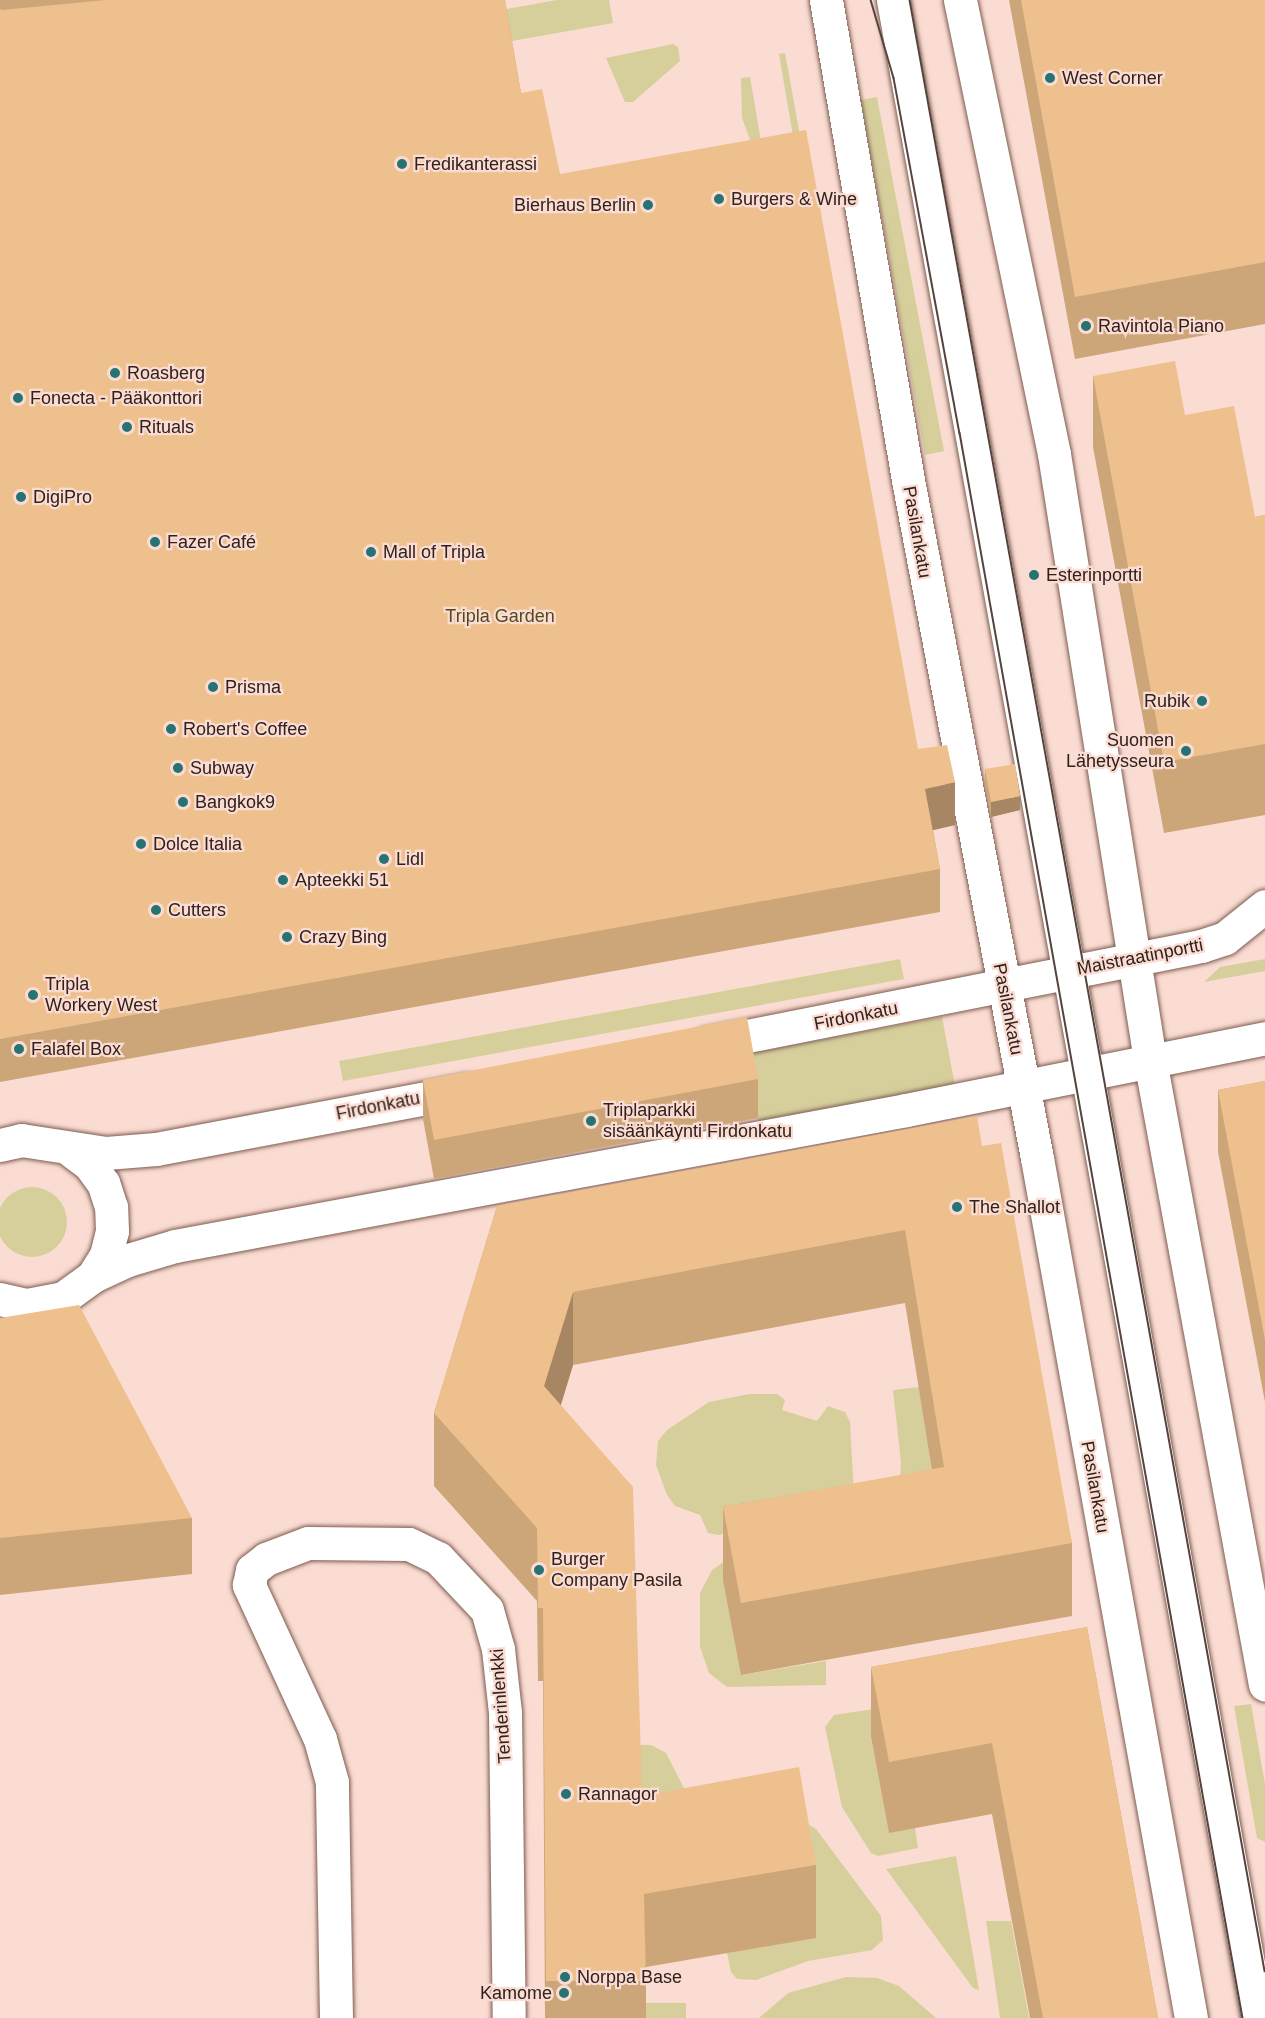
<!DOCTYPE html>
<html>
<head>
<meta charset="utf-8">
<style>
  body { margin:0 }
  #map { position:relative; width:1265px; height:2018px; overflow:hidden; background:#fbdcd2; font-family:Helvetica,sans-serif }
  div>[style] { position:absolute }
  .green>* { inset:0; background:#d6cf9c }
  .round { border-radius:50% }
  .roads { filter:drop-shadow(0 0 2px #7d5c51) drop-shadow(0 0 2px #7d5c51) }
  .minor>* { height:33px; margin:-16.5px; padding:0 16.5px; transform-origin:16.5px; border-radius:16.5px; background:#fff }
  .tram>* { height:1.5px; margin:-0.75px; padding:0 0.75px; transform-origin:0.75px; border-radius:0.75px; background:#55433e }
  .wall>* { inset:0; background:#cca579 }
  .shaded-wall>* { inset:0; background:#a68663 }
  .building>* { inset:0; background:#edc08d }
  .dots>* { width:16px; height:16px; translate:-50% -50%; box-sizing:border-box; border:3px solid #fbdcd2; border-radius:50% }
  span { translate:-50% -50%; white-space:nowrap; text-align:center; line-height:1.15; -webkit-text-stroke:4.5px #fbdcd2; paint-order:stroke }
  .poi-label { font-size:18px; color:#30211d }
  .left { translate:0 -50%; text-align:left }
  .right { translate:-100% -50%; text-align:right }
  .street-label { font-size:18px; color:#30211d }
  .park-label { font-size:18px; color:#514b1a }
</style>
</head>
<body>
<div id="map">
  <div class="green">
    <i style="clip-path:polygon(557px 0,609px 0,613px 23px,495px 44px,490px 12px)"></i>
    <i style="clip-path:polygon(673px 44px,678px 47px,680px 61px,633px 102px,625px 102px,606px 58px)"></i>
    <i style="clip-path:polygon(785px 53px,802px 147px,756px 156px,742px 118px,741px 78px,750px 77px,762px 147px,794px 142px,779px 54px)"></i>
    <i style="clip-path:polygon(877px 97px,944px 451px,925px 455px,861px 100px)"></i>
    <i style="clip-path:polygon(900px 959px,904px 979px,343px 1081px,339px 1061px)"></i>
    <i style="clip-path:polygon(1265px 959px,1265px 971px,1204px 982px,1220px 967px)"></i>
    <i style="clip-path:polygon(942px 1017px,956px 1091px,760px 1128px,746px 1054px)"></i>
    <i class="round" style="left:-3px;top:1187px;width:70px;height:70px"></i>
    <i style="clip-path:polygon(920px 1387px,936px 1494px,899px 1502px,901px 1462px,893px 1390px)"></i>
    <i style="clip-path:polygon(777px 1394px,785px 1400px,782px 1410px,817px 1421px,828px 1406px,845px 1412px,850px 1422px,854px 1495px,719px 1535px,708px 1533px,700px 1515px,675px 1506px,667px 1495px,656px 1465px,658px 1441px,667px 1430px,709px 1402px,749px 1394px)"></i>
    <i style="clip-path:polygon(734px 1555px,741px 1675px,826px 1661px,826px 1685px,727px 1687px,709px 1673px,700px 1647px,700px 1593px,712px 1570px)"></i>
    <i style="clip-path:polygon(1251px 1704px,1265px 1784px,1265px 1842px,1257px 1838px,1234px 1706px)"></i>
    <i style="clip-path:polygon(894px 1706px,871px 1738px,889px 1832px,915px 1828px,918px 1848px,878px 1856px,871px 1853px,842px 1807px,825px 1727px,834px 1715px)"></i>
    <i style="clip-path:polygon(639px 1745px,651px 1745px,666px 1753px,685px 1790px,793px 1814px,816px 1829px,881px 1916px,883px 1940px,872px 1950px,808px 1961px,756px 1980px,737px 1979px,731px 1972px,727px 1953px,816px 1937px,642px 1868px)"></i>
    <i style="clip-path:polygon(956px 1856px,979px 1990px,973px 1988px,886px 1869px)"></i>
    <i style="clip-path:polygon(986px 1921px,1011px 1921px,1029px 2018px,1000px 2018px)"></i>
    <i style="clip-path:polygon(846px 1977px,877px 1978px,899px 1986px,936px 2018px,759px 2018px,788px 1993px)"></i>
    <i style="clip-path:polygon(645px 2003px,686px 2003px,686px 2018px,645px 2018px)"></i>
  </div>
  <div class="roads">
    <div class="minor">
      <i style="left:826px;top:0;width:487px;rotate:80.3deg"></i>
      <i style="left:908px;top:480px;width:690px;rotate:79.23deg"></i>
      <i style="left:1037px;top:1158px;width:874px;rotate:79.85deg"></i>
      <i style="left:893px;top:0;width:2051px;rotate:79.75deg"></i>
      <i style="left:960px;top:0;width:464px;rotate:78.3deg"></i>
      <i style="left:1054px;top:454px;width:614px;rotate:81deg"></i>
      <i style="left:1150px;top:1060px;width:635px;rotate:79.57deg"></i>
      <i style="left:707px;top:1044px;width:504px;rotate:-11.22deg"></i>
      <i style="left:1201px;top:946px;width:25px;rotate:-18deg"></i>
      <i style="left:1225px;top:938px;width:51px;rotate:-38.7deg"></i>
      <i style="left:0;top:1145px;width:22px;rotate:-13deg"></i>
      <i style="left:21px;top:1140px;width:86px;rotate:8.7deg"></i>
      <i style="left:106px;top:1153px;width:50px;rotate:-4.6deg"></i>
      <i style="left:156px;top:1149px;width:318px;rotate:-10.7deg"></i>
      <i style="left:93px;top:1276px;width:38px;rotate:-25deg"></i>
      <i style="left:128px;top:1260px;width:49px;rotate:-16.6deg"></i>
      <i style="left:175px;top:1246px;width:744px;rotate:-10.54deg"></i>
      <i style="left:906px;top:1110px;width:366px;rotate:-11.3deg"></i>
      <i style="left:0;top:1299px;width:28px;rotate:13deg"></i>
      <i style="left:27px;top:1305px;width:37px;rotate:-11deg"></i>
      <i style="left:63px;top:1298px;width:37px;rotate:-36deg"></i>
      <i style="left:93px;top:1276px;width:25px;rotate:-58deg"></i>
      <i style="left:106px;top:1255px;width:25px;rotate:-76deg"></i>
      <i style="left:112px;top:1231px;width:24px;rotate:-92deg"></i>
      <i style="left:111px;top:1207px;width:25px;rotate:-108deg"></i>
      <i style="left:103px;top:1183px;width:24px;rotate:-126deg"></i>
      <i style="left:89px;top:1164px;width:25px;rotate:-143deg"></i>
      <i style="left:336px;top:2018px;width:236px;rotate:-91deg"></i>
      <i style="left:332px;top:1782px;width:45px;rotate:-105.6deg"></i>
      <i style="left:320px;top:1739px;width:170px;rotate:-114.8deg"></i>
      <i style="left:249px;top:1585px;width:15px;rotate:-79deg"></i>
      <i style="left:252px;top:1570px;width:18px;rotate:-38deg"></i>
      <i style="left:266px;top:1559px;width:45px;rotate:-20.9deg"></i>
      <i style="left:308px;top:1543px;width:101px;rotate:0.6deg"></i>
      <i style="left:409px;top:1544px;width:32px;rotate:26deg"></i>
      <i style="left:438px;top:1558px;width:71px;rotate:46.7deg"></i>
      <i style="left:487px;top:1610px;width:41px;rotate:74.2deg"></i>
      <i style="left:498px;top:1649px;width:63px;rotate:83.7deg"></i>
      <i style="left:505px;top:1712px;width:306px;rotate:89.3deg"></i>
    </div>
  </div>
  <div class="tram">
    <i style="left:871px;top:0;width:81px;rotate:73.6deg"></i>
    <i style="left:894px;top:78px;width:361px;rotate:79.5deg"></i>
    <i style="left:960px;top:433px;width:1610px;rotate:79.88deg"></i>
    <i style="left:910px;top:0;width:2003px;rotate:79.79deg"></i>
  </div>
  <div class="wall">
    <i style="clip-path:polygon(0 0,505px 0,521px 93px,560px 174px,918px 749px,955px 825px,933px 830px,940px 869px,940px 912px,0 1082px)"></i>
    <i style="clip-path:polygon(1009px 0,1265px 0,1265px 324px,1075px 359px)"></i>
    <i style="clip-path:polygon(1093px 376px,1185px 415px,1255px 517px,1265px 515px,1265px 815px,1164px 833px,1093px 447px)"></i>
    <i style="clip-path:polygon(985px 769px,1020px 810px,991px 817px,985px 783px)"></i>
    <i style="clip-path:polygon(758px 1079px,758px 1118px,434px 1179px,423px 1119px,423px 1080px)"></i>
    <i style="clip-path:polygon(1265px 1081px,1265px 1402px,1218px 1152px,1218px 1090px)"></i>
    <i style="clip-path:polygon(982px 1146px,1072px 1543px,1072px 1616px,741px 1675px,723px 1580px,723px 1507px,932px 1470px,905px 1303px,573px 1365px,561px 1405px,642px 1796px,816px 1865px,816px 1938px,646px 1967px,646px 2018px,545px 2018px,543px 1681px,538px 1681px,537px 1601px,434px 1486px,434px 1413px,497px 1206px)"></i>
    <i style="clip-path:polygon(0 1318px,192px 1518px,192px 1574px,0 1595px)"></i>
    <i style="clip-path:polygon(1087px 1627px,1158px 2018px,1030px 2018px,992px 1814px,889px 1833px,871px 1737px,871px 1667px)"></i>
  </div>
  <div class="shaded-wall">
    <i style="clip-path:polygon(955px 782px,955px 825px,925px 832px,925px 789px)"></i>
    <i style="clip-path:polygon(1020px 796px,1020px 810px,991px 817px,991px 802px)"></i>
    <i style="clip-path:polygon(573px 1292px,573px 1365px,544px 1459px,544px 1386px)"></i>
  </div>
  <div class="building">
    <i style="clip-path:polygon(106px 0,505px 0,521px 93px,542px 89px,560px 174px,806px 130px,918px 749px,947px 745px,955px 782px,925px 789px,940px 869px,0 1039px,0 9px,2px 10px)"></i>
    <i style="clip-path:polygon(1021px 0,1265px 0,1265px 262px,1075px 297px)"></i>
    <i style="clip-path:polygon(1175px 361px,1185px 415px,1234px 406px,1255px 517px,1265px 515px,1265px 744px,1164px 762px,1093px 376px)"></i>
    <i style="clip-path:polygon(1015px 764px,1020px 796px,991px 802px,985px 769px)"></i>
    <i style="clip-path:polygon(747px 1017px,758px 1079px,434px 1140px,423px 1080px)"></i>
    <i style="clip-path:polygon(1265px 1081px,1265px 1340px,1218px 1090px)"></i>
    <i style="clip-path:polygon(977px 1116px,982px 1146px,1001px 1143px,1072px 1543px,741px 1603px,723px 1507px,944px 1467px,905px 1230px,573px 1292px,544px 1386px,633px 1487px,642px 1796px,799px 1767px,816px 1865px,644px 1894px,646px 1981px,546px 1981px,543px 1608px,538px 1608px,537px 1528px,434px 1413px,497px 1206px)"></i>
    <i style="clip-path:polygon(79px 1305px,192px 1518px,0 1538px,0 1318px)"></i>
    <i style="clip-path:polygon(1087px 1627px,1158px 2018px,1043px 2018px,992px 1743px,889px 1762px,871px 1667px)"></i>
  </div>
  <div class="dots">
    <i style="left:1050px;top:78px;background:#277273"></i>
    <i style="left:402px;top:164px;background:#277273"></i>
    <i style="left:719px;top:199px;background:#277273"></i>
    <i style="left:648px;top:205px;background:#277273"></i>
    <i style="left:1086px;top:326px;background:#277273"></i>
    <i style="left:115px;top:373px;background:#277273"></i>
    <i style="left:18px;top:398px;background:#277273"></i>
    <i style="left:127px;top:427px;background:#277273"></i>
    <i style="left:21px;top:497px;background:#277273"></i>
    <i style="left:155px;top:542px;background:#277273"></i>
    <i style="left:371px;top:552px;background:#277273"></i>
    <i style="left:1034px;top:575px;background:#277273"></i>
    <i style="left:213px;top:687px;background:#277273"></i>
    <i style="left:1202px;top:701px;background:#277273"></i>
    <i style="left:171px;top:729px;background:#277273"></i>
    <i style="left:1186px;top:751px;background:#277273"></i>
    <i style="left:178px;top:768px;background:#277273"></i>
    <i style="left:183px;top:802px;background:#277273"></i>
    <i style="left:141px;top:844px;background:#277273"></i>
    <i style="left:384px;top:859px;background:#277273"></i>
    <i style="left:283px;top:880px;background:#277273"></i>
    <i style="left:156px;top:910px;background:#277273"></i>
    <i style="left:287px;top:937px;background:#277273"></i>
    <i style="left:33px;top:995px;background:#277273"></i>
    <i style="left:19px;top:1049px;background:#277273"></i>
    <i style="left:591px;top:1121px;background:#277273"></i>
    <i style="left:957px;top:1207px;background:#277273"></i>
    <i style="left:539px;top:1570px;background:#277273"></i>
    <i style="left:566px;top:1794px;background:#277273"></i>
    <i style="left:565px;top:1977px;background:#277273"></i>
    <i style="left:564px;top:1993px;background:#277273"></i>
  </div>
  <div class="poi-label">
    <span class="left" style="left:1062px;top:78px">West Corner</span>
    <span class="left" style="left:414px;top:164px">Fredikanterassi</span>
    <span class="left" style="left:731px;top:199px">Burgers &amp; Wine</span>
    <span class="right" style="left:636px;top:205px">Bierhaus Berlin</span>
    <span class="left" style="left:1098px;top:326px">Ravintola Piano</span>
    <span class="left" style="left:127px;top:373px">Roasberg</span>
    <span class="left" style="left:30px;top:398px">Fonecta - Pääkonttori</span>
    <span class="left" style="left:139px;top:427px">Rituals</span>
    <span class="left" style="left:33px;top:497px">DigiPro</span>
    <span class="left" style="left:167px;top:542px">Fazer Café</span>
    <span class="left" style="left:383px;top:552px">Mall of Tripla</span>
    <span class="left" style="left:1046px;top:575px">Esterinportti</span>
    <span class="left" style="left:225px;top:687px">Prisma</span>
    <span class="right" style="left:1190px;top:701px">Rubik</span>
    <span class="left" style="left:183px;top:729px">Robert's Coffee</span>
    <span class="right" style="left:1174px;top:751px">Suomen<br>Lähetysseura</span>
    <span class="left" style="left:190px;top:768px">Subway</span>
    <span class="left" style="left:195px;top:802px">Bangkok9</span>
    <span class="left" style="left:153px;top:844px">Dolce Italia</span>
    <span class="left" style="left:396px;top:859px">Lidl</span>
    <span class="left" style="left:295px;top:880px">Apteekki 51</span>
    <span class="left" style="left:168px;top:910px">Cutters</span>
    <span class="left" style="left:299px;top:937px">Crazy Bing</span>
    <span class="left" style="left:45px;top:995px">Tripla<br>Workery West</span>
    <span class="left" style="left:31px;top:1049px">Falafel Box</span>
    <span class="left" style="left:603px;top:1121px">Triplaparkki<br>sisäänkäynti Firdonkatu</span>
    <span class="left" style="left:969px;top:1207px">The Shallot</span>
    <span class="left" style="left:551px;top:1570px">Burger<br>Company Pasila</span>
    <span class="left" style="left:578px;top:1794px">Rannagor</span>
    <span class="left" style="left:577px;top:1977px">Norppa Base</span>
    <span class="right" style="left:552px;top:1993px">Kamome</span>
  </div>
  <div class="street-label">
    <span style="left:917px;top:532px;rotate:80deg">Pasilankatu</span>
    <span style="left:1140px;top:957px;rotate:-11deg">Maistraatinportti</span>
    <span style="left:1008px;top:1009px;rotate:79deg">Pasilankatu</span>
    <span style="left:856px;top:1016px;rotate:-11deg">Firdonkatu</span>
    <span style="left:378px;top:1106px;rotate:-11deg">Firdonkatu</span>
    <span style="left:1095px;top:1487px;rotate:80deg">Pasilankatu</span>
    <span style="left:501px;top:1706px;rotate:-94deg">Tenderinlenkki</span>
  </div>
  <div class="park-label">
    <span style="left:500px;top:616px">Tripla Garden</span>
  </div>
</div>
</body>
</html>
